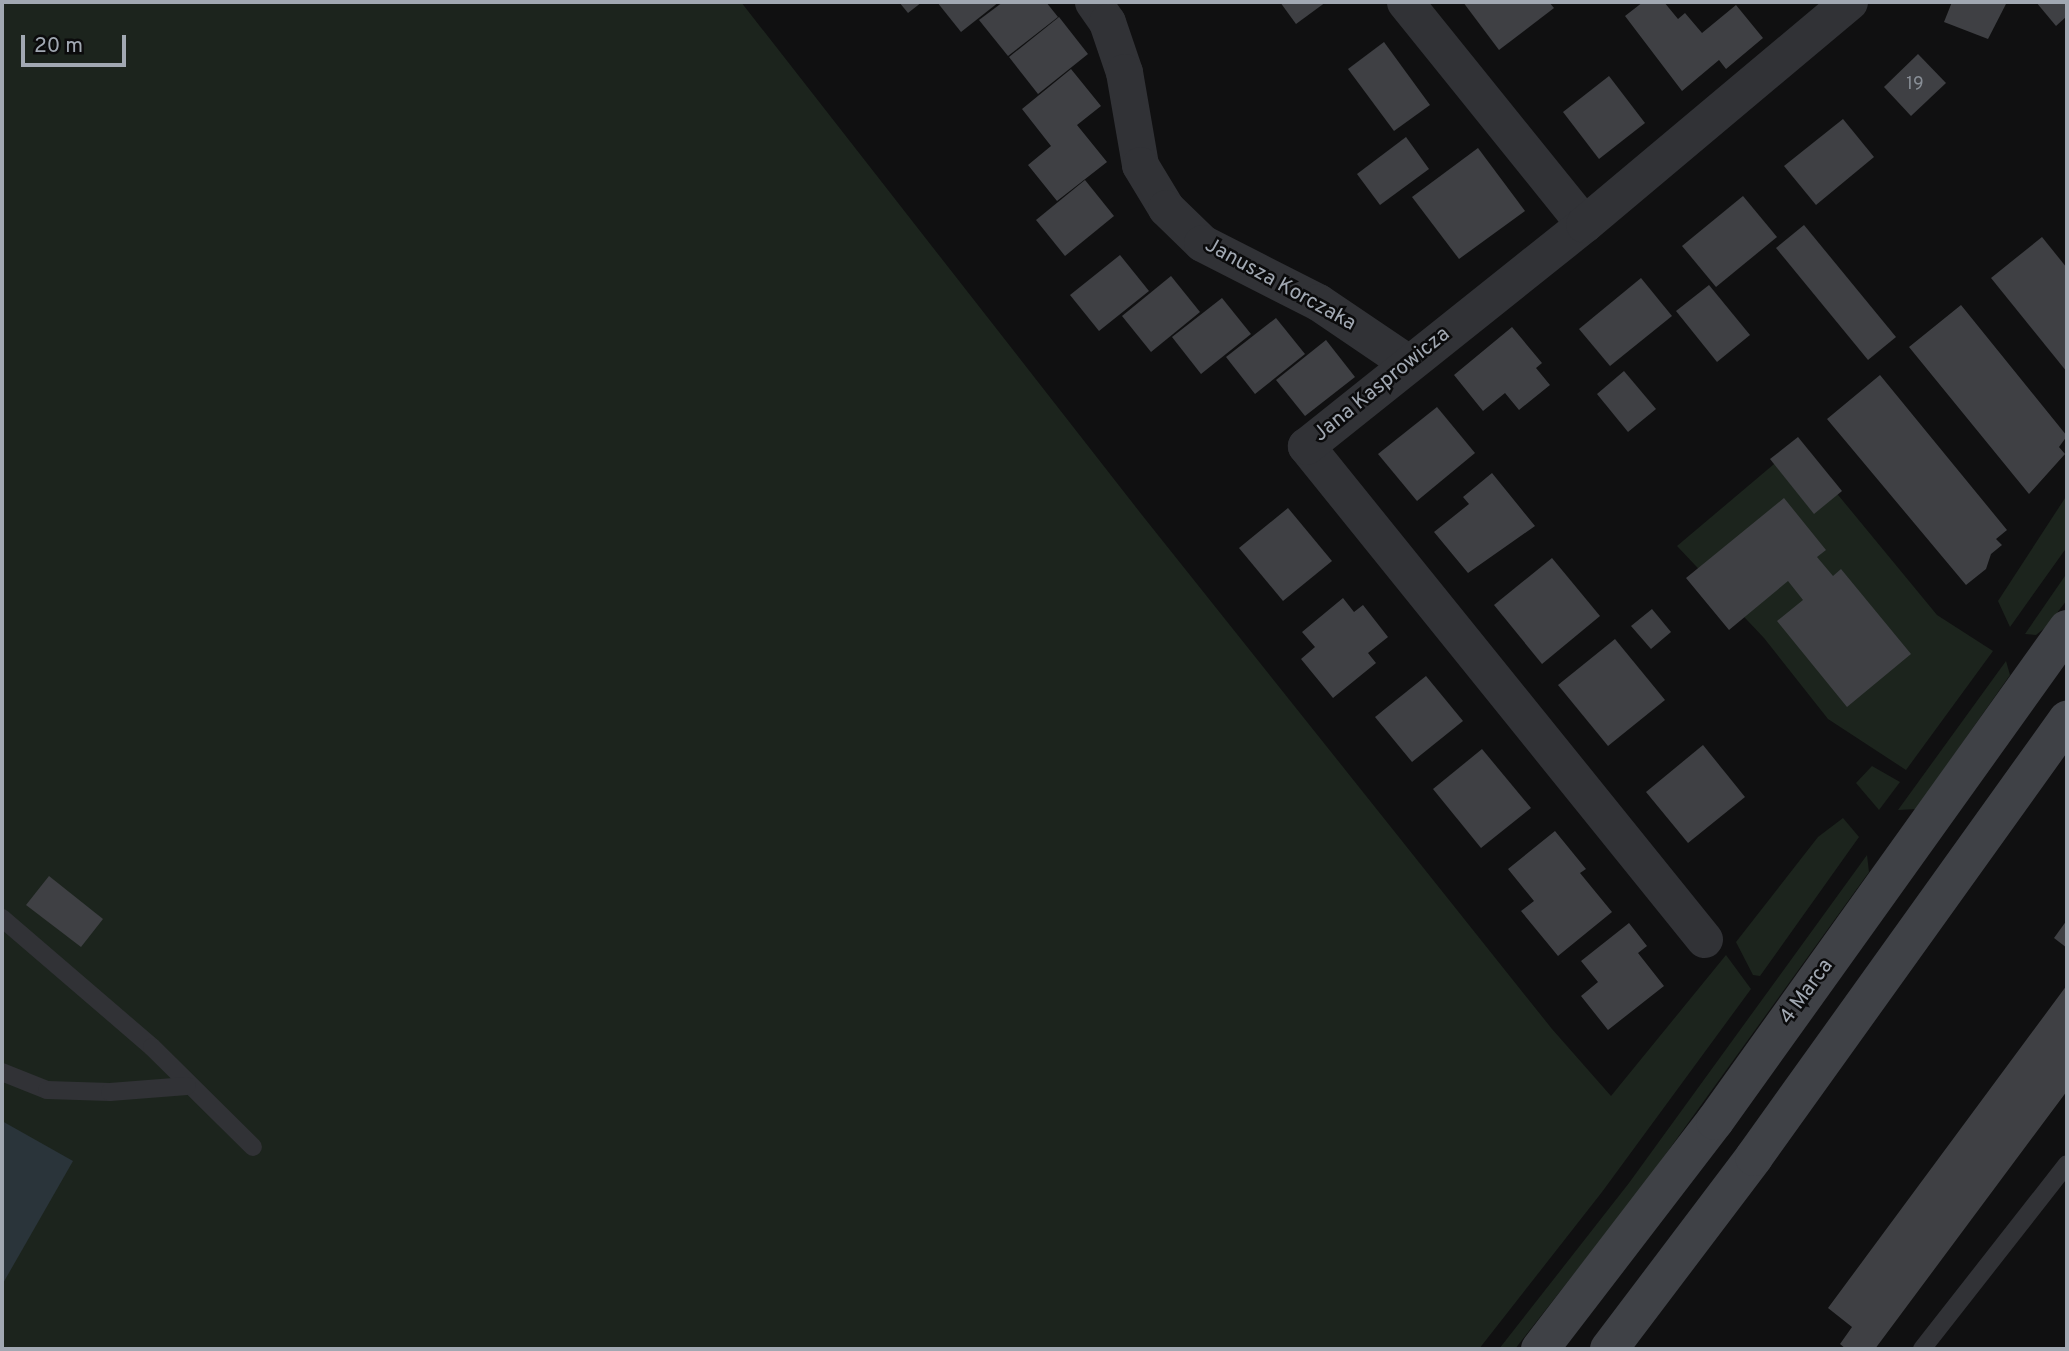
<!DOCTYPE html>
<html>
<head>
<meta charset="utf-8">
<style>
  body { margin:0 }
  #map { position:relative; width:2069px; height:1351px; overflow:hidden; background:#101011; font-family:Overpass,sans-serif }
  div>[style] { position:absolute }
  .green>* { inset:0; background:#1c241d }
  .water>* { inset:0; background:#2a343a }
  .building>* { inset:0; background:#3f4044 }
  .lane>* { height:18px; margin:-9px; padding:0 9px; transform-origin:9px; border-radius:9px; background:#313236 }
  .street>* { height:37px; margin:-18.5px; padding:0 18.5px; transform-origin:18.5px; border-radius:18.5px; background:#313236 }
  .secondary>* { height:38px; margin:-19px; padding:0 19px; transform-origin:19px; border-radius:19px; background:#3f4146 }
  span { translate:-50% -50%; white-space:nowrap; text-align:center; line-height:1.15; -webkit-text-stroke:5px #0b0b0c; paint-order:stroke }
  .number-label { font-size:18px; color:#888e96 }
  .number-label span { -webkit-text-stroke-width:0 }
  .street-label { font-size:21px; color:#a1a8b2 }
  .frame { position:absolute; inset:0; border:4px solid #a1a8b2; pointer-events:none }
  .scale { position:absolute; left:21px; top:35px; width:105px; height:32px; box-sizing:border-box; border:4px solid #a1a8b2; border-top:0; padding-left:9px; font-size:21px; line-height:24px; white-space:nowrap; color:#a1a8b2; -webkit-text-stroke:5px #0b0b0c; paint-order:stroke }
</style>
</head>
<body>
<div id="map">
  <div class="green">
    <i style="clip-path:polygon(2px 2px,741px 2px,1142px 515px,1552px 1029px,1611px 1096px,1726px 955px,1751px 989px,1602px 1192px,1479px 1349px,2px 1349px)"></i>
    <i style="clip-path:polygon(1786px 454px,1834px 490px,1937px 615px,1993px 651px,1906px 770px,1828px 719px,1764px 638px,1677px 546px)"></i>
    <i style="clip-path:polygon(2067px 495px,2067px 547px,2010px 627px,1998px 601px)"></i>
    <i style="clip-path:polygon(2067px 573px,2067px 600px,2046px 627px,2036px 635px,2025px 634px)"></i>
    <i style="clip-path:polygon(2006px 661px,2010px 675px,1916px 809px,1898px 810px)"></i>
    <i style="clip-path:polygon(1872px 766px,1900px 782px,1879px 810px,1856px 783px)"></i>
    <i style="clip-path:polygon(1843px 818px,1859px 837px,1760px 976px,1753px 975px,1736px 942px,1818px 837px)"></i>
    <i style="clip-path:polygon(1867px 855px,1869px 872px,1642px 1187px,1515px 1349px,1499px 1349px,1629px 1183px)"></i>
  </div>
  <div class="water">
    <i style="clip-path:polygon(2px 1121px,73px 1161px,2px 1285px)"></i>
  </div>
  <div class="building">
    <i style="clip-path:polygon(899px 2px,922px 2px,908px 13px)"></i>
    <i style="clip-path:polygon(937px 2px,999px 2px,961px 32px)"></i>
    <i style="clip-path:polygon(1003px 2px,1046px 2px,1058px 17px,1008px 56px,979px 20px)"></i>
    <i style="clip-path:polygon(1280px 2px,1326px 2px,1296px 24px)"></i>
    <i style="clip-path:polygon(1463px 2px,1549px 2px,1554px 8px,1499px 50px)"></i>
    <i style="clip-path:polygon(1643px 2px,1664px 2px,1678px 19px,1685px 13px,1702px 33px,1736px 5px,1763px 38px,1726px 69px,1719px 60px,1682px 91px,1625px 16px)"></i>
    <i style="clip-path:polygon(1952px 2px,2007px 2px,1988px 39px,1944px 22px)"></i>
    <i style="clip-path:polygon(2036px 2px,2067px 2px,2067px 16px,2056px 26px)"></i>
    <i style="clip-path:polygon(1059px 17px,1088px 54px,1038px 94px,1009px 57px)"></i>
    <i style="clip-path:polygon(1384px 42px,1430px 105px,1394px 131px,1348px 69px)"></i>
    <i style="clip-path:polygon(1918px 54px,1946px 83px,1911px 116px,1884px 87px)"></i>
    <i style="clip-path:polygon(1071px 69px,1101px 106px,1077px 125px,1107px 162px,1057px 201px,1028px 165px,1051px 146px,1022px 109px)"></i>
    <i style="clip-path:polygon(1609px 76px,1645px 123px,1599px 159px,1563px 112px)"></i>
    <i style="clip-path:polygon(1843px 119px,1874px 157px,1816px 205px,1784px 166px)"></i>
    <i style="clip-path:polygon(1406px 137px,1429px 169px,1380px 205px,1357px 174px)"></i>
    <i style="clip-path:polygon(1478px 148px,1525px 211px,1459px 259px,1412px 197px)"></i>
    <i style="clip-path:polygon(1085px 180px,1114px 216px,1065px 256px,1036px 220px)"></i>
    <i style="clip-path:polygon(1743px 196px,1777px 237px,1716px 287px,1682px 246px)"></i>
    <i style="clip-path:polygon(1804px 225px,1896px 337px,1868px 360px,1776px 248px)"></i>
    <i style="clip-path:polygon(2042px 237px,2067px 268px,2067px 372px,1991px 278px)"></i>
    <i style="clip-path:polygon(1120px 255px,1149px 291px,1099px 331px,1070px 295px)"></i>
    <i style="clip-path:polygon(1171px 276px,1200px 312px,1151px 352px,1122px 316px)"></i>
    <i style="clip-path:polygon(1641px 278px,1672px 316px,1610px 366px,1579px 329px)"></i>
    <i style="clip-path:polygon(1709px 285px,1750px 335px,1717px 362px,1676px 311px)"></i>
    <i style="clip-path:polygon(1222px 298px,1251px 334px,1201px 374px,1172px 337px)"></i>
    <i style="clip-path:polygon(1961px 305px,2067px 436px,2059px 447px,2065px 454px,2029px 494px,1909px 347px)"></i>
    <i style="clip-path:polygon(1276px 318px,1305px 354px,1255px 394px,1226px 357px)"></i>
    <i style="clip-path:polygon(1512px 327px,1542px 363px,1536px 368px,1550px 385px,1519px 410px,1505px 393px,1483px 411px,1454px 375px)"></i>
    <i style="clip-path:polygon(1326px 340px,1355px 377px,1305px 416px,1276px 380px)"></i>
    <i style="clip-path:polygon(1624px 371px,1656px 409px,1628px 432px,1597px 394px)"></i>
    <i style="clip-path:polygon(1880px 375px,2007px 530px,1996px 539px,2002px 545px,1991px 554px,1986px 569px,1966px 585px,1827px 419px)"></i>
    <i style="clip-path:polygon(1437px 407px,1475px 453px,1417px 501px,1378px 454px)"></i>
    <i style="clip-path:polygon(1798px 437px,1842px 491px,1814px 514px,1770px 459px)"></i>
    <i style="clip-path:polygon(1492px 473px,1535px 526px,1468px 573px,1434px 532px,1469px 504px,1463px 497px)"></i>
    <i style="clip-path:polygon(1784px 498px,1826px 550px,1817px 557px,1833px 576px,1841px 569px,1911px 654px,1847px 707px,1777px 621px,1803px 600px,1788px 581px,1729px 630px,1686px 578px)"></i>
    <i style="clip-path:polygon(1288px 508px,1332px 561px,1283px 601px,1239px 548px)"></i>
    <i style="clip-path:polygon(1552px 558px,1600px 616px,1542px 664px,1494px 605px)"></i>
    <i style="clip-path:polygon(1343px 598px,1354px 612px,1363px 605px,1388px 637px,1368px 653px,1376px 663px,1333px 698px,1301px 659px,1315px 647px,1302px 632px)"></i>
    <i style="clip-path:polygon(1652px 609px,1671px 632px,1651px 649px,1631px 626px)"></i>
    <i style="clip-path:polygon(1615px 639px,1665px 700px,1608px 746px,1558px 685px)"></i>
    <i style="clip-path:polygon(1426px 676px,1463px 721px,1412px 762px,1375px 717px)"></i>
    <i style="clip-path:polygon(1703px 745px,1745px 797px,1688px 843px,1646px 792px)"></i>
    <i style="clip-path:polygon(1482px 749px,1531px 808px,1481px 848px,1433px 789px)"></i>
    <i style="clip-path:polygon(1555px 831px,1586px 869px,1580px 873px,1612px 912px,1558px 956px,1521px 911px,1534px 901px,1508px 869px)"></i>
    <i style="clip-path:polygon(49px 876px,103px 919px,81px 947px,26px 905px)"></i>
    <i style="clip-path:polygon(2067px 920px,2067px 948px,2054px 938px)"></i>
    <i style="clip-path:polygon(1629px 923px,1647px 946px,1638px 953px,1664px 986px,1608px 1030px,1581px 996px,1598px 982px,1581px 961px)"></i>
    <i style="clip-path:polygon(2067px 985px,2067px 1091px,1875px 1349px,1846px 1349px,1840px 1344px,1852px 1327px,1828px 1308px)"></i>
  </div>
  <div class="lane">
    <i style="left:2px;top:918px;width:198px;rotate:40.7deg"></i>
    <i style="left:152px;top:1047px;width:142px;rotate:44.7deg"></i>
    <i style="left:2px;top:1072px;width:48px;rotate:21.8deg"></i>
    <i style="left:47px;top:1090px;width:63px;rotate:1.8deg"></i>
    <i style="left:110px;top:1092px;width:77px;rotate:-4.5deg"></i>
    <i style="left:1922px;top:1349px;width:235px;rotate:-51.9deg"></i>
  </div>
  <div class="street">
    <i style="left:1093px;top:2px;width:24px;rotate:55deg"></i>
    <i style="left:1107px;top:22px;width:53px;rotate:71.2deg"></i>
    <i style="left:1124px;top:72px;width:94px;rotate:80.2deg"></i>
    <i style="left:1140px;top:165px;width:50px;rotate:58.8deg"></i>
    <i style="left:1166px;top:208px;width:50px;rotate:44.2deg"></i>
    <i style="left:1202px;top:243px;width:130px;rotate:27deg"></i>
    <i style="left:1318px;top:302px;width:109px;rotate:34.1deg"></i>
    <i style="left:1405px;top:2px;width:285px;rotate:51.1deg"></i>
    <i style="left:1704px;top:939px;width:634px;rotate:-128.91deg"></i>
    <i style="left:1306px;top:446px;width:356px;rotate:-38.6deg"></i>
    <i style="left:1584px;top:224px;width:346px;rotate:-40deg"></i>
  </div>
  <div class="secondary">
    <i style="left:1540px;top:1349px;width:287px;rotate:-52.5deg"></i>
    <i style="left:1715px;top:1121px;width:605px;rotate:-54.42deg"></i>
    <i style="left:1609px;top:1349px;width:241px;rotate:-52.9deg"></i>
    <i style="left:1754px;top:1157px;width:538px;rotate:-54.39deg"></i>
  </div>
  <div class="number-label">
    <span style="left:1915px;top:85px">19</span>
  </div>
  <div class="street-label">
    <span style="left:1280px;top:285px;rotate:29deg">Janusza Korczaka</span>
    <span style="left:1382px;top:385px;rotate:-39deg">Jana Kasprowicza</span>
    <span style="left:1807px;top:992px;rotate:-54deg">4 Marca</span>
  </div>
  <div class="frame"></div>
  <div class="scale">20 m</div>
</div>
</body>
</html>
